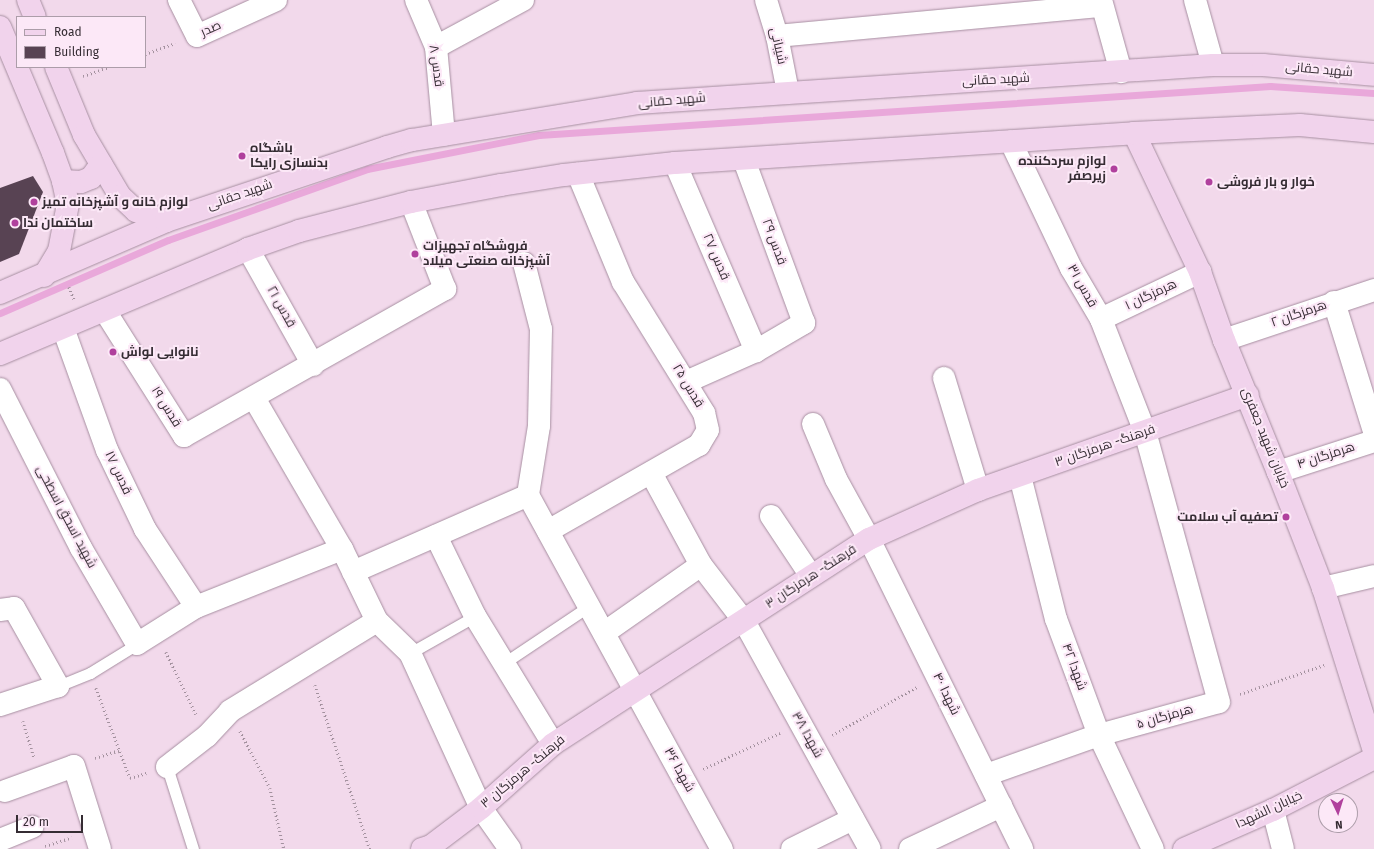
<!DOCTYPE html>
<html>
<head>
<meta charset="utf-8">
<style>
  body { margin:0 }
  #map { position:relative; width:1374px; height:849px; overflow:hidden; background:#f2d9eb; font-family:"Fira Sans",Cairo,sans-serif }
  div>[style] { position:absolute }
  .stream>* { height:7px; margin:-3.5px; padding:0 3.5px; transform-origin:3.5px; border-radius:3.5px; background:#e9a8da }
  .building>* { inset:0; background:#584353 }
  .path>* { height:2.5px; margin-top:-1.25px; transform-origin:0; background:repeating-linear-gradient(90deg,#a3919e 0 1px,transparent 0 4px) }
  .roads { filter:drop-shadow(0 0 1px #a78fa1) drop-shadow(0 0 1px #a78fa1) }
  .lane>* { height:11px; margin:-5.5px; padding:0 5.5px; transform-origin:5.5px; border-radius:5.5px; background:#fff }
  .street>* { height:22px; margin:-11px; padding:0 11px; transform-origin:11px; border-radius:11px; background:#fff }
  .secondary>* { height:22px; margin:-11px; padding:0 11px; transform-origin:11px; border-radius:11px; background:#f1d3ec }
  .dots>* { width:11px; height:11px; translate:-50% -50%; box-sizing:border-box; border:2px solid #fce8f7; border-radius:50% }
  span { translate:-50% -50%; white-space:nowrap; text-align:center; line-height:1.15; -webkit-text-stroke:4px #fce8f7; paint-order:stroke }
  .street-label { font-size:13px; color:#352c33 }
  .poi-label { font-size:13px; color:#352c33; font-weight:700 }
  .left { translate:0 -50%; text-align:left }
  .right { translate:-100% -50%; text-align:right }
  .legend { position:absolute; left:16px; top:16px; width:130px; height:52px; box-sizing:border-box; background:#fce8f7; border:1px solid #ac9da9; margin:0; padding:5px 7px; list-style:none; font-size:12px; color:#352c33 }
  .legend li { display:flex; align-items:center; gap:8px; height:20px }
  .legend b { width:20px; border:1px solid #ac9da9 }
  .north { position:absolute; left:1318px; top:793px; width:40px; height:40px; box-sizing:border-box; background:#fce8f7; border:1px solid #ac9da9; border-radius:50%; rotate:176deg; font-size:11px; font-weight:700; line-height:16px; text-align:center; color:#352c33 }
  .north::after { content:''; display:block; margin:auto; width:14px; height:18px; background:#b0409d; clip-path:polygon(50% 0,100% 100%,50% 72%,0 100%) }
  .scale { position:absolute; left:16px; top:815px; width:67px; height:18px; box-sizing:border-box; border:2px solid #352c33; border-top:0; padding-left:5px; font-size:12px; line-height:14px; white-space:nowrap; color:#352c33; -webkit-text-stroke:3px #fce8f7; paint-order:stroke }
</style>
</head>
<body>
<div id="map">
  <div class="stream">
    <i style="left:0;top:313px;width:183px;rotate:-23.5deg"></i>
    <i style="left:168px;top:240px;width:211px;rotate:-19.6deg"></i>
    <i style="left:367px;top:169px;width:175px;rotate:-11.2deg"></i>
    <i style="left:539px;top:135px;width:733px;rotate:-3.83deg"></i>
    <i style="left:1270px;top:86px;width:104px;rotate:3.9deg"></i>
  </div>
  <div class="building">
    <i style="clip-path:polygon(33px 176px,43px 192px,19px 254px,0 262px,0 188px)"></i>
  </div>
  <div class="path">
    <i style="left:145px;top:54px;width:32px;rotate:-20deg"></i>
    <i style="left:83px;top:76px;width:28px;rotate:-19deg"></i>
    <i style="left:69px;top:287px;width:13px;rotate:67deg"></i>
    <i style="left:166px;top:652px;width:69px;rotate:64.2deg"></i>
    <i style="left:315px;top:685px;width:173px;rotate:71.5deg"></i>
    <i style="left:96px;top:688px;width:96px;rotate:69.3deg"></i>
    <i style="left:130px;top:778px;width:17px;rotate:-17deg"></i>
    <i style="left:1240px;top:694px;width:89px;rotate:-19deg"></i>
    <i style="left:23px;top:721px;width:38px;rotate:73deg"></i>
    <i style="left:240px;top:731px;width:64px;rotate:62.2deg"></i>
    <i style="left:270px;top:788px;width:63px;rotate:77.1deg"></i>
    <i style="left:832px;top:735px;width:98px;rotate:-29.5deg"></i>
    <i style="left:95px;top:758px;width:25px;rotate:-18deg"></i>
    <i style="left:703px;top:769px;width:85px;rotate:-25.1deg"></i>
    <i style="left:45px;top:846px;width:28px;rotate:-18deg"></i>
  </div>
  <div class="roads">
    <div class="lane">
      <i style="left:410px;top:653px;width:75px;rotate:-29.6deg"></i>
      <i style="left:504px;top:663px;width:102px;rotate:-33.8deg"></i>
      <i style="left:58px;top:686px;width:35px;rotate:-22deg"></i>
      <i style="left:90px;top:673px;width:55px;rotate:-31.7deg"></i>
      <i style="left:167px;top:767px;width:86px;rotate:72.4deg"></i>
    </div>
    <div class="street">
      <i style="left:179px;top:0;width:40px;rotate:63.4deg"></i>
      <i style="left:197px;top:36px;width:87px;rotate:-24.5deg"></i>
      <i style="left:416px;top:0;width:51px;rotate:66.9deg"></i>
      <i style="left:436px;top:47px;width:88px;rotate:84.8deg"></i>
      <i style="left:766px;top:0;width:38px;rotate:73deg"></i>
      <i style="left:777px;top:36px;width:57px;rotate:78.9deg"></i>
      <i style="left:1101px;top:0;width:75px;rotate:74.5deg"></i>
      <i style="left:1195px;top:0;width:67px;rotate:74.5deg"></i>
      <i style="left:777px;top:36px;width:326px;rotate:-5.3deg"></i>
      <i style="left:436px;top:47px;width:99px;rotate:-28.4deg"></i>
      <i style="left:675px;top:163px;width:205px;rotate:66.7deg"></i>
      <i style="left:248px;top:249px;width:133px;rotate:60.7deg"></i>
      <i style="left:524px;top:263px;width:68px;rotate:75.6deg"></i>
      <i style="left:541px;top:329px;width:97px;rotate:91.2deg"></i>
      <i style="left:539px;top:426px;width:70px;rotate:99.1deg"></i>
      <i style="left:528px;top:495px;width:404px;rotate:61.3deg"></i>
      <i style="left:1334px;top:302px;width:135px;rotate:72.8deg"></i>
      <i style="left:105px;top:311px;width:148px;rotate:57.7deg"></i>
      <i style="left:184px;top:436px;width:300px;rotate:-29.4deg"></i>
      <i style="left:445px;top:289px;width:93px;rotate:-111.3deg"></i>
      <i style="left:1101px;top:319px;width:110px;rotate:-25.4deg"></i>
      <i style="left:63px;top:328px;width:130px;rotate:70.2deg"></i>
      <i style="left:107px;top:450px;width:88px;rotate:64.3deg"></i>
      <i style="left:145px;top:529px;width:93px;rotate:56.8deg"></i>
      <i style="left:1224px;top:340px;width:158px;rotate:-18.4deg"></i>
      <i style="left:944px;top:378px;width:117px;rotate:73.1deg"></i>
      <i style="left:686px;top:382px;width:77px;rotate:-23.9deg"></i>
      <i style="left:756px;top:351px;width:56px;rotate:-30.3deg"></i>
      <i style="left:804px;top:323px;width:174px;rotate:-110.2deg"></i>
      <i style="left:0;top:389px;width:178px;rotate:63deg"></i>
      <i style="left:81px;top:548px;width:111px;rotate:59.7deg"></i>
      <i style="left:137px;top:644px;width:70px;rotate:-32.1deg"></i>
      <i style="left:196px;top:607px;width:157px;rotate:-21.7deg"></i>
      <i style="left:254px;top:398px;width:175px;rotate:59.8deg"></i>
      <i style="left:342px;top:549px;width:80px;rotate:64.1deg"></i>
      <i style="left:377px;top:621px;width:46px;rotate:44.1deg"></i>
      <i style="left:410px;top:653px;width:170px;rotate:65.4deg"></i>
      <i style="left:481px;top:808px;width:50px;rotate:54.7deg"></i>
      <i style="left:813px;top:424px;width:60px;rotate:67.3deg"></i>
      <i style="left:836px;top:479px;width:68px;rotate:61.2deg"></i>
      <i style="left:869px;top:539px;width:346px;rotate:63.7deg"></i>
      <i style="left:1278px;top:472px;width:101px;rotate:-17.9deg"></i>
      <i style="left:651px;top:473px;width:105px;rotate:61.5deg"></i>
      <i style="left:701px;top:565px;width:71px;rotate:52.5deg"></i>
      <i style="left:744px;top:621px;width:260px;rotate:61.1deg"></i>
      <i style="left:1020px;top:476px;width:147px;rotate:75.9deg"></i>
      <i style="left:1056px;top:619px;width:124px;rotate:69.7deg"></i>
      <i style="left:1099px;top:735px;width:126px;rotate:64.7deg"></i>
      <i style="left:771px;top:516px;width:72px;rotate:56.3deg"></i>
      <i style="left:548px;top:531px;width:174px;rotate:-29.7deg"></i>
      <i style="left:699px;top:445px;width:17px;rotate:-59deg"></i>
      <i style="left:708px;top:430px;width:17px;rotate:-103deg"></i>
      <i style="left:704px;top:413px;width:154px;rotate:-121.7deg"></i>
      <i style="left:623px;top:282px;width:117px;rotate:-112.6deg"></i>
      <i style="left:436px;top:536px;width:89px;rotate:64deg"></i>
      <i style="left:475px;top:616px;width:150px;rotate:58.6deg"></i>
      <i style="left:353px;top:572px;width:191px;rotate:-23.7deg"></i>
      <i style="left:1323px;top:588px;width:52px;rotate:-13.2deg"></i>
      <i style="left:0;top:610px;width:14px;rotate:-8deg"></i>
      <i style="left:14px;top:608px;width:90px;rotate:60.6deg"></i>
      <i style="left:58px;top:686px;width:61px;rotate:161.9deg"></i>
      <i style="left:604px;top:633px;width:118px;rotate:-35deg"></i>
      <i style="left:167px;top:767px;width:51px;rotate:-37.8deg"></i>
      <i style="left:207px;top:736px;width:34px;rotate:-47deg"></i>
      <i style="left:230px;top:711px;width:172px;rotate:-31.5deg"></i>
      <i style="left:986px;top:775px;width:120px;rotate:-19.5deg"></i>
      <i style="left:1099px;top:735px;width:124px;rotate:-15.4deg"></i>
      <i style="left:1219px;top:702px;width:280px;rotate:-105.3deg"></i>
      <i style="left:1145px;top:432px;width:121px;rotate:-111.3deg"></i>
      <i style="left:1101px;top:319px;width:59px;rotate:-120.5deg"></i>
      <i style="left:1071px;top:268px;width:140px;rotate:-115.5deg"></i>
      <i style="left:5px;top:791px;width:73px;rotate:-19.9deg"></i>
      <i style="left:74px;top:766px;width:87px;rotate:72.6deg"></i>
      <i style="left:1273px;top:810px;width:40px;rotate:75.6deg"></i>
      <i style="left:0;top:840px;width:35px;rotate:-22deg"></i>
      <i style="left:792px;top:849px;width:68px;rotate:-26.2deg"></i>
      <i style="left:910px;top:849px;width:101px;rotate:-25.3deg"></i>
    </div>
    <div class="secondary">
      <i style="left:28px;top:0;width:18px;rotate:68deg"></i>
      <i style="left:0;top:27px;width:137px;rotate:67.2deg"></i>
      <i style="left:53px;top:153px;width:30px;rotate:70deg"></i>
      <i style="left:63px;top:181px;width:24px;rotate:78deg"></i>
      <i style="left:68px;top:204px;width:48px;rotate:100.8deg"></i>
      <i style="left:59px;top:251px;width:29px;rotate:121deg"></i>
      <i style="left:56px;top:67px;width:74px;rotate:67.6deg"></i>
      <i style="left:84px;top:135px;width:71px;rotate:59.5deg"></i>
      <i style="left:120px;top:196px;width:22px;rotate:43deg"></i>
      <i style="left:136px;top:211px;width:32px;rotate:18deg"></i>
      <i style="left:1134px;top:133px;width:154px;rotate:64.6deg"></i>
      <i style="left:1200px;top:272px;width:72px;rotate:70.6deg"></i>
      <i style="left:1224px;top:340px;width:143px;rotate:67.8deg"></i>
      <i style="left:1278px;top:472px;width:124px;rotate:68.8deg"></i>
      <i style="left:1323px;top:588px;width:171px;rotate:72.6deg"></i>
      <i style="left:63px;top:181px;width:18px;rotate:3deg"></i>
      <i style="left:81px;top:182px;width:11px;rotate:-22deg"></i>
      <i style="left:91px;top:178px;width:17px;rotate:-54deg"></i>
      <i style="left:0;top:293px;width:181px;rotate:-23.4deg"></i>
      <i style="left:166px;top:221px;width:233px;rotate:-18.5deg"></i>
      <i style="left:387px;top:147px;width:26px;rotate:-16deg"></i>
      <i style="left:412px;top:140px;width:228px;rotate:-9.3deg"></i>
      <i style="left:637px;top:103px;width:577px;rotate:-3.77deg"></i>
      <i style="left:1213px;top:65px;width:50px"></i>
      <i style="left:1263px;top:65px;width:111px;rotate:5.1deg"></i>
      <i style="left:0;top:354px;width:269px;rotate:-22.9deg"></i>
      <i style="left:248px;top:249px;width:54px;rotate:-19.4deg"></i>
      <i style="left:299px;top:231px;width:116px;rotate:-14.5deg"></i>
      <i style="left:411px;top:202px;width:92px;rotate:-10.7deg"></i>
      <i style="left:501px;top:185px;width:64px;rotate:-9deg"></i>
      <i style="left:564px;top:175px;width:112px;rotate:-6.2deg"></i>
      <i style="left:675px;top:163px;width:460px;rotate:-3.7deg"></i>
      <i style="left:1134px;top:133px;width:166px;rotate:-2.8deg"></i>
      <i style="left:1300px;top:125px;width:74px;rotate:5.4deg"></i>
      <i style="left:422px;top:849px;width:9px;rotate:-18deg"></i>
      <i style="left:431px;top:846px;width:63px;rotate:-37.2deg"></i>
      <i style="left:481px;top:808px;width:96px;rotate:-41.6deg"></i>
      <i style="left:553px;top:744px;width:377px;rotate:-33deg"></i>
      <i style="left:869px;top:539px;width:120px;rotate:-24.2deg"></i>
      <i style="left:978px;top:490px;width:286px;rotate:-19.4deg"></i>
      <i style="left:1184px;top:849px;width:97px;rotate:-23.7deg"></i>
      <i style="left:1273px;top:810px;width:114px;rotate:-27.2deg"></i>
    </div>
  </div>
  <div class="dots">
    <i style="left:242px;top:156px;background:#b0409d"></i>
    <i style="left:1114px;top:169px;background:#b0409d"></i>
    <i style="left:1209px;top:182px;background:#b0409d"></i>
    <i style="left:34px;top:202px;background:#b0409d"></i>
    <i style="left:15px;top:223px;background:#b0409d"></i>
    <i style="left:415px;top:254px;background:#b0409d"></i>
    <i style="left:113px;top:352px;background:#b0409d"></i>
    <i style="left:1286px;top:517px;background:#b0409d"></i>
  </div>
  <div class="street-label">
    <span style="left:211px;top:29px;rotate:-24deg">صدر</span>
    <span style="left:778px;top:46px;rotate:77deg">شیبانی</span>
    <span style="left:436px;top:66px;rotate:82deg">قدس ۸</span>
    <span style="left:1319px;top:70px;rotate:5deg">شهید حقانی</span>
    <span style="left:996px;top:80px;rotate:-3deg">شهید حقانی</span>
    <span style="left:672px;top:101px;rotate:-5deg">شهید حقانی</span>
    <span style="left:240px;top:195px;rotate:-19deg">شهید حقانی</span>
    <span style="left:774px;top:242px;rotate:70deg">قدس ۲۹</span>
    <span style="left:716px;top:257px;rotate:67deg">قدس ۲۷</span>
    <span style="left:1082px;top:286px;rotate:61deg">قدس ۳۱</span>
    <span style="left:1151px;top:295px;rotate:-25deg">هرمزگان ۱</span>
    <span style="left:281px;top:307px;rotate:61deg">قدس ۲۱</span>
    <span style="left:1299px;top:314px;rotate:-19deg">هرمزگان ۲</span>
    <span style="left:688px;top:386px;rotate:59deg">قدس ۲۵</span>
    <span style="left:166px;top:407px;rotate:58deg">قدس ۱۹</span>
    <span style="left:1265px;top:438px;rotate:68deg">خیابان شهید جعفری</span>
    <span style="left:1105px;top:446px;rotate:-19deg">فرهنگ- هرمزگان ۳</span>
    <span style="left:1326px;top:456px;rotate:-18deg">هرمزگان ۴</span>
    <span style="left:118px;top:473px;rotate:65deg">قدس ۱۷</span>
    <span style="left:66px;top:517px;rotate:62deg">شهید اسحق اسطحی</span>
    <span style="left:811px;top:577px;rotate:-33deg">فرهنگ- هرمزگان ۳</span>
    <span style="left:1074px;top:667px;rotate:70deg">شهدا ۴۲</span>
    <span style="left:946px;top:694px;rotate:64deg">شهدا ۴۰</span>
    <span style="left:1165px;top:717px;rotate:-16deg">هرمزگان ۵</span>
    <span style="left:807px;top:735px;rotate:61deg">شهدا ۳۸</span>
    <span style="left:679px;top:770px;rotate:61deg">شهدا ۳۶</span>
    <span style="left:523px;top:772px;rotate:-40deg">فرهنگ- هرمزگان ۳</span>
    <span style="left:1269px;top:810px;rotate:-25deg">خیابان الشهدا</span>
  </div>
  <div class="poi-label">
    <span class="left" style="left:250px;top:156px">باشگاه<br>بدنسازی رایکا</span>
    <span class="right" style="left:1106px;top:169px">لوازم سردکننده<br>زیرصفر</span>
    <span class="left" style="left:1217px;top:182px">خوار و بار فروشی</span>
    <span class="left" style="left:42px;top:202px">لوازم خانه و آشپزخانه تمیز</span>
    <span class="left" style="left:23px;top:223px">ساختمان ندا</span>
    <span class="left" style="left:423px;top:254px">فروشگاه تجهیزات<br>آشپزخانه صنعتی میلاد</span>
    <span class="left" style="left:121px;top:352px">نانوایی لواش</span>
    <span class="right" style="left:1278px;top:517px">تصفیه آب سلامت</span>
  </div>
  <ul class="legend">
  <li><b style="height:5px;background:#f1d3ec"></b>Road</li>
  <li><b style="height:11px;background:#584353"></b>Building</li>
  </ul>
  <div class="north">N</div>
  <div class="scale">20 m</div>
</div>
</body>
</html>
